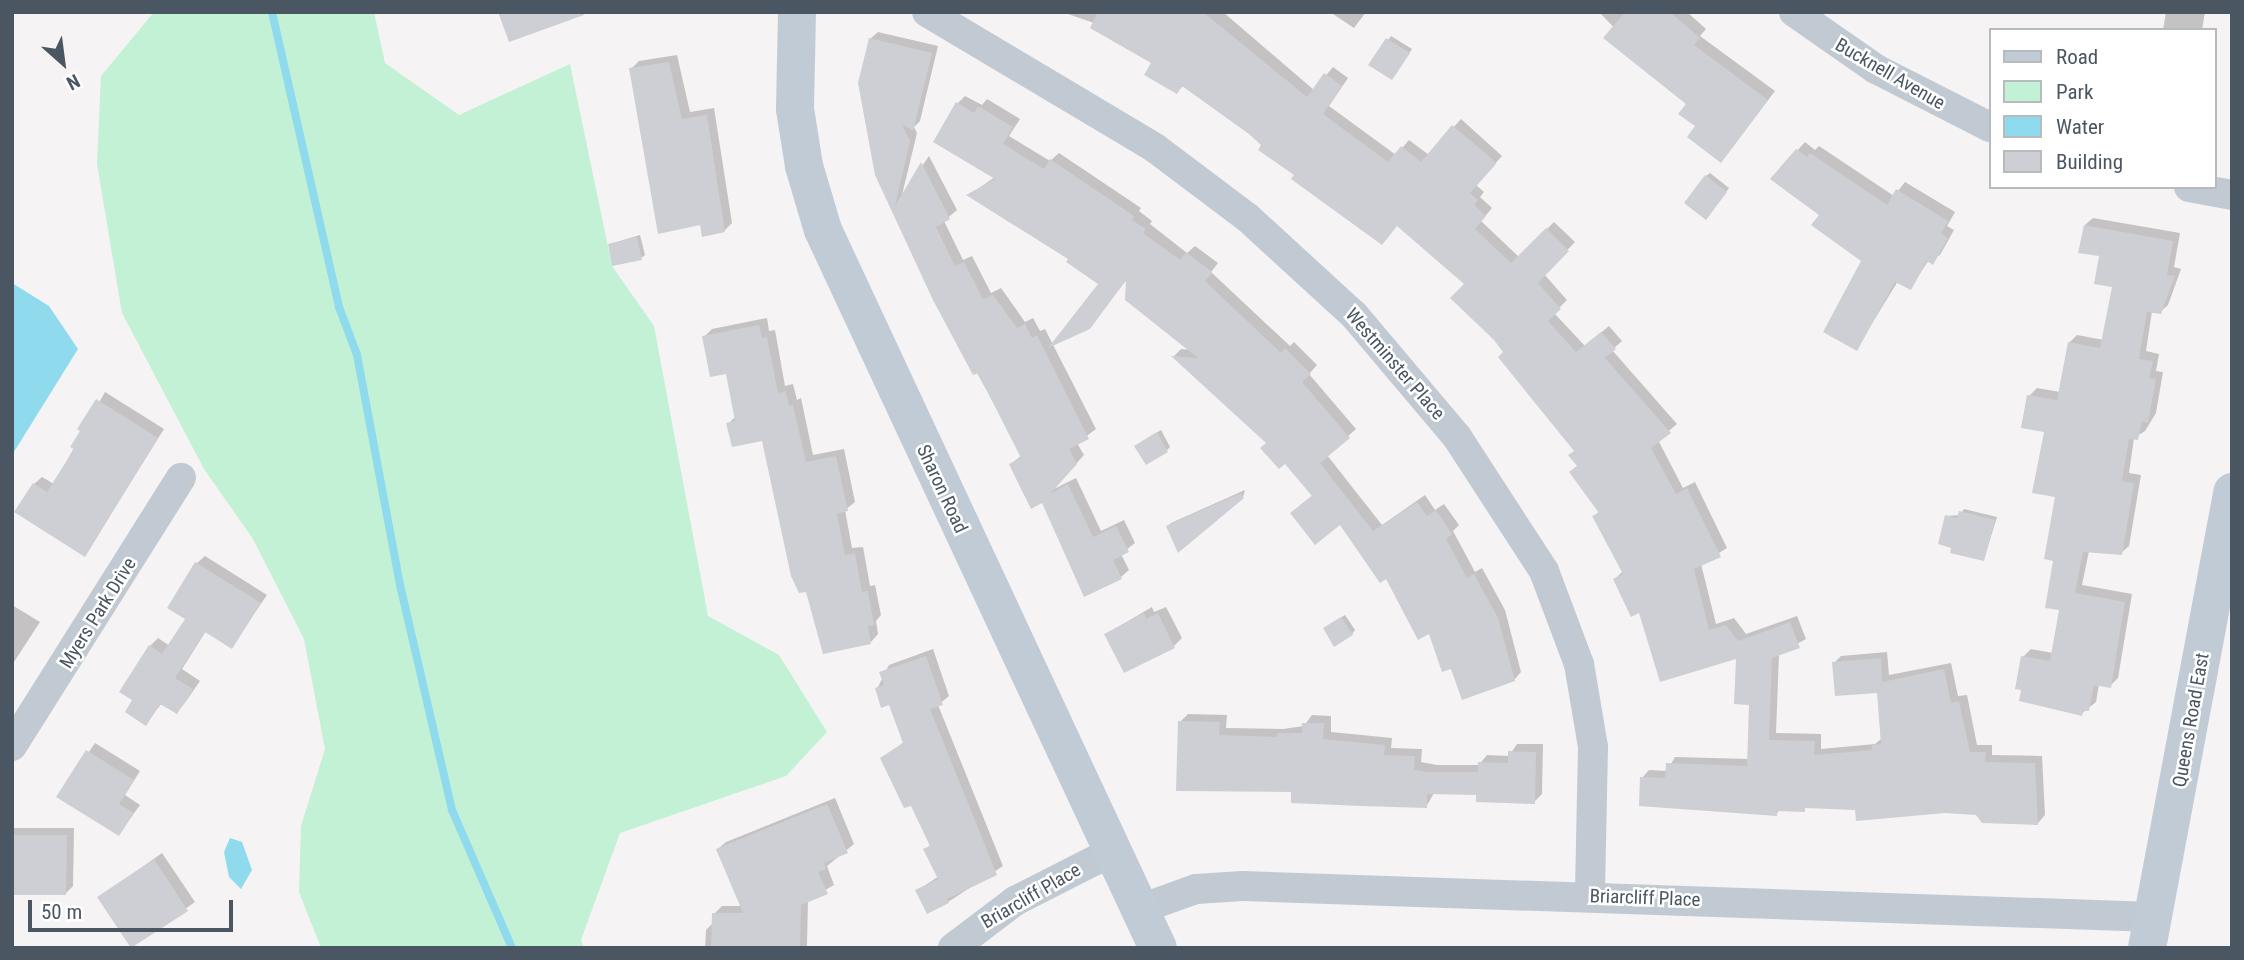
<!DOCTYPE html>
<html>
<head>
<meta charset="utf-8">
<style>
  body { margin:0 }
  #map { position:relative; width:2244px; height:960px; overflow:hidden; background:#f5f3f3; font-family:"Roboto Condensed",sans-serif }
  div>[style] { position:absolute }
  .green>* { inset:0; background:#c3f1d5 }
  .water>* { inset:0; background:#90daee }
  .shadow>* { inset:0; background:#0003 }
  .stream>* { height:8px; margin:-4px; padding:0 4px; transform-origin:4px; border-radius:4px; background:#90daee }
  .building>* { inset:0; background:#cdcfd5 }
  .street>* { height:30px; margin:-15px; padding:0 15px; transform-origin:15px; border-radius:15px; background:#c1cad2 }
  .secondary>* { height:38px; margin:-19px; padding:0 19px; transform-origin:19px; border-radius:19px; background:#c1cbd6 }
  span { translate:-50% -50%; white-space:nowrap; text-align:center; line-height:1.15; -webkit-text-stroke:5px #fff; paint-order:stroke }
  .street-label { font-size:19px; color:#4a5661 }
  .frame { position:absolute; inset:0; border:14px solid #4a5661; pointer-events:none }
  .legend { position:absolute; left:1989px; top:28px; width:228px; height:161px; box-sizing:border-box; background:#fff; border:2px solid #b7bbc0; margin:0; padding:9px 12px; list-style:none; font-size:21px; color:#4a5661 }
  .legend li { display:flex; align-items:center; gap:14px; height:35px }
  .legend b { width:35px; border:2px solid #b7bbc0 }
  .north { position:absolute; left:28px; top:28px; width:70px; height:70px; -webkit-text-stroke:5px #fff; paint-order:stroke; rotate:152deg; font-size:19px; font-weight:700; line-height:28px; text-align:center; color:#4a5661 }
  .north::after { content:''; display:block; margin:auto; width:24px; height:32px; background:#4a5661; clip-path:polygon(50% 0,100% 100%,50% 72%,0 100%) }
  .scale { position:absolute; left:28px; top:900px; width:205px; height:32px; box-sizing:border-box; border:4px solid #4a5661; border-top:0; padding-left:9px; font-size:21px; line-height:24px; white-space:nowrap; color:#4a5661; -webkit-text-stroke:5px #fff; paint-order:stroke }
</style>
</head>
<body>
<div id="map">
  <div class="green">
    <i style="clip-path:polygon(154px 12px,374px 12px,385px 63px,459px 115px,570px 64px,612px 266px,654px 326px,708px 616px,779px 655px,827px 732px,786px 776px,620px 833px,581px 940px,584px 948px,321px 948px,299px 892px,301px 826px,325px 749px,304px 639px,253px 539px,204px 469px,122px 313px,97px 164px,101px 76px)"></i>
  </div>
  <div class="water">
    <i style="clip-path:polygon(12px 283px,49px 306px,78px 349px,12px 455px)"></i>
    <i style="clip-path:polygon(230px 838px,242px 842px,252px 870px,241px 889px,229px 877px,224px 852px)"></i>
  </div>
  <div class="shadow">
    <i style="clip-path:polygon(1062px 12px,1223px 12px,1314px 90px,1333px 67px,1348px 78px,1329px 106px,1396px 155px,1409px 140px,1429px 155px,1461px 119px,1502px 156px,1476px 185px,1484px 192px,1480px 197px,1492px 208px,1481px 221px,1519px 257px,1554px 222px,1575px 242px,1544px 274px,1567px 300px,1554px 313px,1585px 346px,1609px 326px,1622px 341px,1612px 350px,1677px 424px,1658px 440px,1683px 488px,1695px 482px,1727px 548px,1701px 564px,1716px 624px,1734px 618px,1746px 634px,1797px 616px,1806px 639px,1779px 654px,1776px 733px,1821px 734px,1821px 749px,1875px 744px,1881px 739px,1879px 691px,1834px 663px,1841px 656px,1887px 652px,1889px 675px,1951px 663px,1958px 696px,1967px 695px,1977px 745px,1992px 745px,1992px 755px,2042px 756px,2045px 815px,2038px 823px,1977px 813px,1809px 806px,1781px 809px,1776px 814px,1642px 778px,1649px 770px,1667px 771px,1675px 757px,1749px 759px,1751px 703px,1738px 657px,1640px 611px,1615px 579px,1623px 571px,1594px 516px,1600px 511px,1576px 450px,1505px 353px,1466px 284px,1398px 224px,1297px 174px,1250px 133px,1184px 85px,1177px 92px,1153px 62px,1094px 23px)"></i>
    <i style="clip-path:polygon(1330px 12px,1366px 12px,1354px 28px)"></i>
    <i style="clip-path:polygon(1599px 12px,1687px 12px,1706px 29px,1700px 36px,1775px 91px,1728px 153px,1698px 126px,1688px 104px)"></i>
    <i style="clip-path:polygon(2166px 12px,2205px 12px,2202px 30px,2163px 30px)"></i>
    <i style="clip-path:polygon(878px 32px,938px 46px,920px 121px,914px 127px,917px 133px,902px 195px,929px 156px,957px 210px,944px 221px,963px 260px,972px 256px,991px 293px,1001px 288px,1025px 322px,1033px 318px,1040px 331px,1045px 329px,1096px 429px,1077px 443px,1084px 455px,1052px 490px,1076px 478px,1101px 531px,1124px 520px,1135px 543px,1121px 554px,1129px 570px,1121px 577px,1011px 464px,1022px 455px,923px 274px,876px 175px,870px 39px)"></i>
    <i style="clip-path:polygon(1391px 36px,1412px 49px,1395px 75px,1371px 65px)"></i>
    <i style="clip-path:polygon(677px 55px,690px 112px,714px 108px,732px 223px,724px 231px,701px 223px,631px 69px,639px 61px)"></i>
    <i style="clip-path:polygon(965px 96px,982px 105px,987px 99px,1020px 119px,1009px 136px,1050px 161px,1059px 153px,1141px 208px,1139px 211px,1152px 221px,1150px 224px,1187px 253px,1195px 246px,1218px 263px,1211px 272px,1290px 346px,1294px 342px,1317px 365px,1309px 374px,1356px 429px,1327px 455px,1382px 525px,1425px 495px,1435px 510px,1444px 504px,1459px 525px,1453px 531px,1475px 572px,1482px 568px,1505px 610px,1521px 672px,1514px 680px,1452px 667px,1430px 632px,1341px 522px,1299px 506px,1313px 495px,1268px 443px,1174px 356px,1181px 349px,1191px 350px,1128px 278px,1089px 328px,1100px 283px,1070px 258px,969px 195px,995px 177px,958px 103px)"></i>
    <i style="clip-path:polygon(1805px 142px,1815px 150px,1819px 146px,1894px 196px,1905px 182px,1955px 212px,1947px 226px,1954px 230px,1940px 255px,1929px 260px,1910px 288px,1898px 281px,1857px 348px,1863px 261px,1821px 215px,1772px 179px)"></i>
    <i style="clip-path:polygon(1710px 173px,1729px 188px,1709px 214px,1706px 176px)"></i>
    <i style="clip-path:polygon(2093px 218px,2180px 233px,2174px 267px,2181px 269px,2168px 305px,2160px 312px,2152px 311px,2146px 351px,2159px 354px,2156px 371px,2163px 372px,2156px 413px,2145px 431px,2134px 438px,2129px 473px,2141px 475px,2129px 546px,2121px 553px,2089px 551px,2082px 585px,2132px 594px,2118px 678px,2110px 686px,2099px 684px,2096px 702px,2081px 714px,2023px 657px,2031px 649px,2053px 653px,2061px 609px,2055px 559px,2057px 496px,2046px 430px,2029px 396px,2037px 388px,2060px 392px,2069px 343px,2077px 335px,2104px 340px,2114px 286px,2085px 225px)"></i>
    <i style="clip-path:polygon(640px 235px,645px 255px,641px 258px,610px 244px)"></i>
    <i style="clip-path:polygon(767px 318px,769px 331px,775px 330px,785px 386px,793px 384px,797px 400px,801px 398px,813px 455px,844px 449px,855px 502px,845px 510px,852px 548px,863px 547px,870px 586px,875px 585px,881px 615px,876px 621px,878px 634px,871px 642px,764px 439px,728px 424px,736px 416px,727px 372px,704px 337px,712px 329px)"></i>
    <i style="clip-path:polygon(105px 392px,164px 429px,85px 555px,34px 484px,42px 477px,54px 484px)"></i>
    <i style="clip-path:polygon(1161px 430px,1170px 447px,1167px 450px,1136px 446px)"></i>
    <i style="clip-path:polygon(1245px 490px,1243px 497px,1168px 527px,1171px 523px)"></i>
    <i style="clip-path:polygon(1964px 509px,1997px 517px,1984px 559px,1946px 516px,1960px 515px)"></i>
    <i style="clip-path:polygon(205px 556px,267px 595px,232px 646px,206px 631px,182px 669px,200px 681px,184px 704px,177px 712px,162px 703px,146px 723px,134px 700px,150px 646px,158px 638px,170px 646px,188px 619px,197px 563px)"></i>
    <i style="clip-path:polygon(12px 605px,40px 622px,12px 665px)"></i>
    <i style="clip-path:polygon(1152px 607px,1154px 612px,1166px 607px,1182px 638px,1174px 646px,1106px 634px)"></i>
    <i style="clip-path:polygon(1345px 615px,1355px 630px,1352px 634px,1329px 625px)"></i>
    <i style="clip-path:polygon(933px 649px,949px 696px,938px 705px,1003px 866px,948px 902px,918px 890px,939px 876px,926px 849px,931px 844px,911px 803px,882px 759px,904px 742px,890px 703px,877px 689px,889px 665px)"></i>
    <i style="clip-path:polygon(1188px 714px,1227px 715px,1226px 728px,1283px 729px,1304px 726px,1312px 715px,1331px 716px,1331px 732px,1392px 738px,1391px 748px,1422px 749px,1421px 762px,1437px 765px,1479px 765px,1487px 755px,1509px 756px,1517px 744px,1543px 744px,1542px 794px,1534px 802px,1478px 793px,1434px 793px,1426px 807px,1293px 790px,1180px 722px)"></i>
    <i style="clip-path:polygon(95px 743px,140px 771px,125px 795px,140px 805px,119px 834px,59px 796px)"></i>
    <i style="clip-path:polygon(835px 798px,854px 844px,827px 866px,834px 885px,808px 900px,807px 946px,705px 948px,706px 930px,714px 922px,714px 914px,722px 906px,742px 906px,718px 849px,726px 842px)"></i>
    <i style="clip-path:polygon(12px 828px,74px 828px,73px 886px,65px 894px,12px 893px)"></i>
    <i style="clip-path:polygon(162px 853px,195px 902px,132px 946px,99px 898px)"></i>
  </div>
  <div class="stream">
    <i style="left:272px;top:12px;width:303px;rotate:77.2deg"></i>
    <i style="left:339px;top:307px;width:51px;rotate:69.4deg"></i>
    <i style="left:357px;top:355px;width:238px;rotate:79.4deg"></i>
    <i style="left:401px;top:589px;width:227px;rotate:77deg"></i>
    <i style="left:452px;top:810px;width:150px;rotate:66.5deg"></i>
  </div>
  <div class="building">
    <i style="clip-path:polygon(498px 12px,583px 12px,584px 15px,509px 42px)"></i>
    <i style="clip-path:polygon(1098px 12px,1203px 12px,1307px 97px,1324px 73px,1342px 86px,1323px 114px,1388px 162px,1401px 146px,1421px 162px,1452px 125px,1491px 158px,1496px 164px,1470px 193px,1478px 200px,1474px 205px,1486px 216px,1475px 229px,1511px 263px,1546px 228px,1569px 251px,1538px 283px,1561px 309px,1548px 321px,1576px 352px,1601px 332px,1616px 349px,1605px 358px,1671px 433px,1651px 448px,1676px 494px,1687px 488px,1721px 557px,1694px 569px,1709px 630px,1726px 625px,1738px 641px,1790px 622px,1800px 648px,1772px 658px,1769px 740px,1815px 741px,1814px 755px,1872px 750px,1872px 745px,1881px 744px,1877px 693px,1835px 696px,1832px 662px,1881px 658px,1882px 682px,1944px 669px,1951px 703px,1959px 701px,1970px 752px,1986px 752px,1985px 762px,2035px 763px,2038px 825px,1982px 823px,1976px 815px,1945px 813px,1856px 821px,1855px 810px,1805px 808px,1805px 812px,1777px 811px,1777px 816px,1639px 806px,1640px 777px,1665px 778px,1666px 763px,1747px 766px,1749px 705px,1734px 704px,1736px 659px,1660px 682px,1639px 613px,1631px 617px,1613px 579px,1623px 574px,1592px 516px,1599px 513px,1569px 472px,1577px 466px,1568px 455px,1574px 451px,1498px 357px,1503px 352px,1494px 340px,1450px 298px,1464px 284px,1397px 226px,1382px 245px,1291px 179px,1294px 175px,1258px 150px,1261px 145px,1249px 134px,1182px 86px,1177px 94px,1144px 75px,1151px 63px,1090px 28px)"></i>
    <i style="clip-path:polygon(1625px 12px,1670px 12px,1700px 38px,1694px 45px,1768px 100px,1721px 163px,1687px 137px,1695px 126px,1678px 114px,1686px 104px,1603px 38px)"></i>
    <i style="clip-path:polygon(869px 38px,932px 53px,913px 131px,902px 124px,910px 141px,895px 206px,921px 162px,950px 219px,936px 227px,955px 266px,964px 262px,983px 299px,993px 295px,1017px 328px,1025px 324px,1032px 338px,1037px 335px,1089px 439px,1069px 449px,1077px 464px,1050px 494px,1068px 484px,1093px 537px,1116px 526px,1129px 552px,1113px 560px,1122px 579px,1084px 597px,1042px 503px,1031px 509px,1020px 487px,1009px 464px,1021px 458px,978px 373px,973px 375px,933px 300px,875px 175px,858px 83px)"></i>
    <i style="clip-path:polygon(1386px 38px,1410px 53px,1392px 80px,1368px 65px)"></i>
    <i style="clip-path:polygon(669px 62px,682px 119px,707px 115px,725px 232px,702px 237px,700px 225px,658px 234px,629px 68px)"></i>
    <i style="clip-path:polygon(956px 102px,974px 113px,978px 106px,1013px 127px,1003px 144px,1044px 169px,1050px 159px,1134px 216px,1132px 220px,1146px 229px,1143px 233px,1180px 260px,1186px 252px,1212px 272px,1205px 281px,1281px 353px,1285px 348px,1311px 374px,1302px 382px,1350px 438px,1320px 463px,1373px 531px,1417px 502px,1427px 516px,1436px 510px,1452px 534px,1446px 539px,1467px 578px,1474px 574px,1498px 618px,1515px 681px,1462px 700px,1451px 669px,1442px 672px,1429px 634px,1418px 640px,1386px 579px,1380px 583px,1340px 525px,1315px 545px,1290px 513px,1312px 496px,1285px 464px,1279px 469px,1260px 448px,1266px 443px,1171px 356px,1198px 358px,1125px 300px,1126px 280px,1090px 329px,1048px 348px,1098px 284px,1066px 262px,1068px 259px,966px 195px,995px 179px,933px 142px)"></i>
    <i style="clip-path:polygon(1796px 149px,1807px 157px,1810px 153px,1887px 205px,1896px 189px,1948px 221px,1941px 234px,1948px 238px,1933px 265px,1927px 261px,1911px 290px,1895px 282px,1857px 351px,1823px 332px,1861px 261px,1811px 225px,1819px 215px,1770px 179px)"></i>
    <i style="clip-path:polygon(1705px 175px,1727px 192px,1706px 220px,1684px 203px)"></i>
    <i style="clip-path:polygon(2084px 225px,2173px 241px,2167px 275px,2175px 276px,2161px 314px,2147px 312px,2139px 359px,2153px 361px,2149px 378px,2156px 379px,2148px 423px,2142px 421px,2138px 440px,2129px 439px,2122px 481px,2134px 483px,2122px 555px,2083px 552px,2075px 593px,2125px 602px,2111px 688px,2094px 685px,2089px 711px,2083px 711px,2082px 716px,2019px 701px,2021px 690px,2015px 689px,2021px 656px,2050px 661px,2059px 610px,2045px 608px,2053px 561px,2044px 559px,2055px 497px,2032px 493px,2044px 432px,2021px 428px,2027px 395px,2057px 400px,2068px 342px,2100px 348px,2112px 287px,2094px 284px,2099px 256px,2078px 253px)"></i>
    <i style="clip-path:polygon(637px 237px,642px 260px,612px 266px,608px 244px)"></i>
    <i style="clip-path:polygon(759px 325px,762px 338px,767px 337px,778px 393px,786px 391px,789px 406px,793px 405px,806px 462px,836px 456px,848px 511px,837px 514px,845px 555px,855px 553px,862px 592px,868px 591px,874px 625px,868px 626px,871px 644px,823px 654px,806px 592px,799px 593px,791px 576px,762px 441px,732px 447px,726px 423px,735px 421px,726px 374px,710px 377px,702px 336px)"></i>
    <i style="clip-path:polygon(96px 399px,158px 438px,85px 557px,14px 512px,33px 483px,47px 492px,74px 449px,70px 447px,80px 431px,77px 429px)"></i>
    <i style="clip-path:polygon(1157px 432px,1168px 452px,1146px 465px,1134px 446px)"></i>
    <i style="clip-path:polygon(1241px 493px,1244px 498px,1178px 553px,1166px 526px)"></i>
    <i style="clip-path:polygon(1959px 511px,1995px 520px,1984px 561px,1950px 553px,1951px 548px,1938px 544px,1945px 515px,1957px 518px)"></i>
    <i style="clip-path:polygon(195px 562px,261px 603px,232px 649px,205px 632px,175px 678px,193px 689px,177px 714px,160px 704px,146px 726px,125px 712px,132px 700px,119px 692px,149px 645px,162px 654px,185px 619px,167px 608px)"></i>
    <i style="clip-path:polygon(1144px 613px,1146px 619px,1158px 613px,1175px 648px,1124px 673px,1104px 634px)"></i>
    <i style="clip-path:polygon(1341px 617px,1353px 635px,1334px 647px,1323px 628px)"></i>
    <i style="clip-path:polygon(926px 656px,943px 705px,930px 709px,997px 875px,947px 899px,949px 903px,927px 914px,915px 890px,938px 879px,923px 849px,930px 846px,911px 806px,904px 808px,880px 758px,903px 743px,889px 705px,881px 708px,875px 688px,884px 685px,879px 672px)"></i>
    <i style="clip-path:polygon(1178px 721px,1220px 722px,1219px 735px,1277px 737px,1277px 733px,1302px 733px,1302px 723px,1324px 723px,1323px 739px,1385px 745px,1384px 755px,1415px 756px,1414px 770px,1428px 772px,1478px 772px,1478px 762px,1508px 763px,1508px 751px,1536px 752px,1535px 804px,1476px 802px,1476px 795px,1427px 794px,1427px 808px,1361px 806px,1291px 803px,1291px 792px,1176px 791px)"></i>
    <i style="clip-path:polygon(86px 750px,134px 780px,119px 804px,134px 813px,119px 836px,56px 797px)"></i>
    <i style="clip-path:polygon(827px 804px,848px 853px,824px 863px,826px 869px,818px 872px,828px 894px,801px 905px,800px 948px,711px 948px,712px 913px,743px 913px,716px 849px)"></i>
    <i style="clip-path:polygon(12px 835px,67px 835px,66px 895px,12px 895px)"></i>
    <i style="clip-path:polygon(154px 859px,188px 911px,131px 948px,97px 897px)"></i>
  </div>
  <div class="street">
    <i style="left:927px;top:12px;width:265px;rotate:30.8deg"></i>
    <i style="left:1155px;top:148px;width:116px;rotate:37deg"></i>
    <i style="left:1248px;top:218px;width:144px;rotate:42.5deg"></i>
    <i style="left:1354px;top:315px;width:160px;rotate:49.8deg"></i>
    <i style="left:1457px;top:437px;width:160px;rotate:57deg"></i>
    <i style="left:1544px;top:571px;width:99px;rotate:69.4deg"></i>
    <i style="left:1579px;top:664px;width:84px;rotate:80.4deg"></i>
    <i style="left:1593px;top:747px;width:149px;rotate:91.2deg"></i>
    <i style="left:1794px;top:12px;width:100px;rotate:34.8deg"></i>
    <i style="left:1876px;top:69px;width:128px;rotate:27deg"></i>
    <i style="left:2189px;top:187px;width:44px;rotate:10.5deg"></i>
    <i style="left:12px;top:746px;width:317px;rotate:-57.8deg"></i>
    <i style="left:1140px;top:909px;width:59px;rotate:-19.7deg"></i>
    <i style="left:1196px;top:889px;width:47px;rotate:-3.7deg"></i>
    <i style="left:1243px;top:886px;width:911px;rotate:1.95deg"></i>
    <i style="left:953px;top:948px;width:78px;rotate:-37.2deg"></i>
    <i style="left:1015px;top:901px;width:110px;rotate:-27deg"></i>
  </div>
  <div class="secondary">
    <i style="left:797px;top:12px;width:97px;rotate:91.2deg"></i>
    <i style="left:795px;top:109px;width:58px;rotate:81deg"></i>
    <i style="left:804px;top:166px;width:67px;rotate:73.5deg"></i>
    <i style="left:823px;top:230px;width:792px;rotate:64.99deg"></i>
    <i style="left:2147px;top:948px;width:464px;rotate:-79.4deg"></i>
  </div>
  <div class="street-label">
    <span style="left:1890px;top:74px;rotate:30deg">Bucknell Avenue</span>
    <span style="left:1395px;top:364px;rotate:49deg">Westminster Place</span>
    <span style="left:942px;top:489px;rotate:65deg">Sharon Road</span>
    <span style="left:98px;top:613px;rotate:-58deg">Myers Park Drive</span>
    <span style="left:2191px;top:720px;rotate:-80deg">Queens Road East</span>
    <span style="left:1031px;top:896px;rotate:-30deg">Briarcliff Place</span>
    <span style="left:1645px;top:898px;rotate:2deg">Briarcliff Place</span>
  </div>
  <div class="frame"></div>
  <ul class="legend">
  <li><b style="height:9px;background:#c1cbd6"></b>Road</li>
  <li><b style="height:19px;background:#c3f1d5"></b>Park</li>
  <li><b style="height:19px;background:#90daee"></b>Water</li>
  <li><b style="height:19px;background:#cdcfd5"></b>Building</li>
  </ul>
  <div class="north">N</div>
  <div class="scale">50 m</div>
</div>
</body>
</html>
